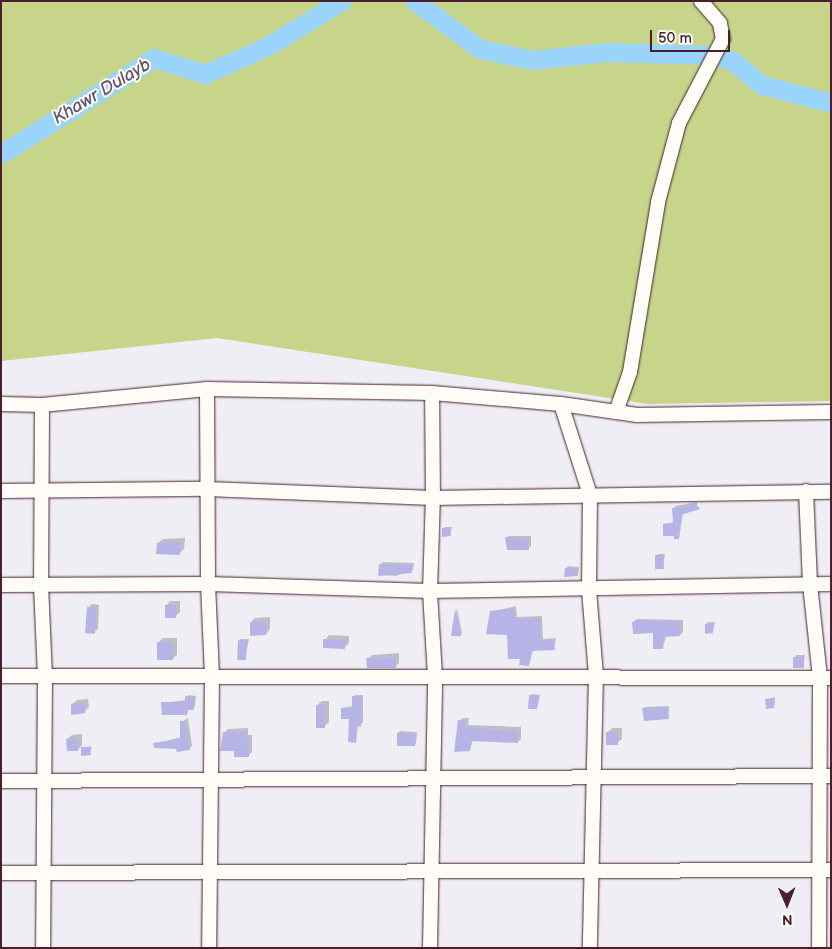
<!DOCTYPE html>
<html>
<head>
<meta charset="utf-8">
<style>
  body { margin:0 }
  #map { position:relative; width:832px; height:949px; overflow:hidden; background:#efeef4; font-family:"Balsamiq Sans",sans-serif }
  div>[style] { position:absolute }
  .green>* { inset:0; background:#c6d589 }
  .shadow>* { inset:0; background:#0003 }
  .river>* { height:19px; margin:-9.5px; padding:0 9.5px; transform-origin:9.5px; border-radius:9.5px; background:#9bd4fb }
  .building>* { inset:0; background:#b6b4e6 }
  .roads { filter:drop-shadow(0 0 1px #4a1f2b) drop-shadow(0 0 1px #4a1f2b) }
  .minor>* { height:14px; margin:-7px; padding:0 7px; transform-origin:7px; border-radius:7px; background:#fdfcf7 }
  span { translate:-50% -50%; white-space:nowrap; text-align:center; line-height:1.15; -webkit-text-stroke:4px #fdfcf7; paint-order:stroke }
  .water-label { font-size:18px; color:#625569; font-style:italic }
  .frame { position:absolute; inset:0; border:2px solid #4a1f2b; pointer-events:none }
  .north { position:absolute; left:762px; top:879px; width:50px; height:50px; -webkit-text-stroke:4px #fdfcf7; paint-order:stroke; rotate:179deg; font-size:14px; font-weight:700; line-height:20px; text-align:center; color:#4a1f2b }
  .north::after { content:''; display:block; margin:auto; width:18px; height:22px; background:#4a1f2b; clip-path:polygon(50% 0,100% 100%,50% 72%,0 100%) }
  .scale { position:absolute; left:650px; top:30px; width:80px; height:22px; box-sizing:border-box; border:2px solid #4a1f2b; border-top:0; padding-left:6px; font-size:15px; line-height:18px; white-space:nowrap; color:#4a1f2b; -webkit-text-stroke:4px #fdfcf7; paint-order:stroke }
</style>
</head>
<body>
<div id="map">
  <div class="green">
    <i style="clip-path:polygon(1px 1px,831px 1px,831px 401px,648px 404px,217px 338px,1px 361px)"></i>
  </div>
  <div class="shadow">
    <i style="clip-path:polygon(697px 502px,697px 508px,683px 513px,679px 538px,664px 524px,674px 522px,675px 506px)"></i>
    <i style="clip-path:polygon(445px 527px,452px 527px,450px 535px,443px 529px)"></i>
    <i style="clip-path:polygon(508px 536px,531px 536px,531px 547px,507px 538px)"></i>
    <i style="clip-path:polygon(185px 538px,184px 549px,180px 553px,158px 543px,163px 539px)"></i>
    <i style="clip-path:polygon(658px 554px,665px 554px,663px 567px,656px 556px)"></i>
    <i style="clip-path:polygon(382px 562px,414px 563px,413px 570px,396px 576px,380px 575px)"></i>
    <i style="clip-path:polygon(568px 566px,579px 567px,579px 573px,566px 568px)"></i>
    <i style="clip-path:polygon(170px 601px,180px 601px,180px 612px,176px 616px,166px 606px)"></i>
    <i style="clip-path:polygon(92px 604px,99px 605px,98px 629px,94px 632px,88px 608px)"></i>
    <i style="clip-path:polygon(516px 606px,517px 617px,542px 616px,543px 639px,556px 638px,554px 648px,533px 650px,529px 665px,492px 612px)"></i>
    <i style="clip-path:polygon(457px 608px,462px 633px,461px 635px,452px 635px)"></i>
    <i style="clip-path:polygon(270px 617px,270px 629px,266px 634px,251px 622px,255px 618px)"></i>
    <i style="clip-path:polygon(637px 619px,683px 620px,683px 632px,680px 635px,666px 636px,663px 648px,654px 632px,633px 622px)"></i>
    <i style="clip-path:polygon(708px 622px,715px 622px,713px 632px,706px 624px)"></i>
    <i style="clip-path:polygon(329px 635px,349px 636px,349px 643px,344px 648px,325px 640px)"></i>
    <i style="clip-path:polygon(163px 638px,177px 638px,177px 655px,172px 659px,159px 642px)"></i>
    <i style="clip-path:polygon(241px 639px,249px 639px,245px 659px,239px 641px)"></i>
    <i style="clip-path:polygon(399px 653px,399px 663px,395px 667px,368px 659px,372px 655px)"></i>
    <i style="clip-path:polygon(796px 655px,805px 655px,803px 667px,795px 657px)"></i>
    <i style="clip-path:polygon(532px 694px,540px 695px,537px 708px,530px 696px)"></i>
    <i style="clip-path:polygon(188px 695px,196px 696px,195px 707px,189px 708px,187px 714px,163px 703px,186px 700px)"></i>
    <i style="clip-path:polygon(355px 695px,363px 695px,363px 723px,358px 725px,356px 741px,350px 718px,342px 708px,353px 706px)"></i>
    <i style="clip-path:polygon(775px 697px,775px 704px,773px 706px,766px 700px)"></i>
    <i style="clip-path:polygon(88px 699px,89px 707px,84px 712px,72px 704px,77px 700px)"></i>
    <i style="clip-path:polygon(322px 701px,329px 701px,329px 722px,324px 727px,317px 705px)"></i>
    <i style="clip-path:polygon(669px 706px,668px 718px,643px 709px,645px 707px)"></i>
    <i style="clip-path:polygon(188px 718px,192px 746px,189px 749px,155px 744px,181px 737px,182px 722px)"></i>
    <i style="clip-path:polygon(463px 718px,469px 718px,468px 725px,521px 727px,521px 739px,518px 742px,473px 740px,470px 750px,459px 721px)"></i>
    <i style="clip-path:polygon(248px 728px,248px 735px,252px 735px,252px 752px,248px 756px,235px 749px,224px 733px,228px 729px)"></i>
    <i style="clip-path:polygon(612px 728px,622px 728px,622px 739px,617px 743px,608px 732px)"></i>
    <i style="clip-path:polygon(400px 731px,417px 732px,416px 743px,414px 745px,398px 733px)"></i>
    <i style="clip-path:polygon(82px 734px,82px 748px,92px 746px,90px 754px,83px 754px,82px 745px,78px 750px,67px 739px,72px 735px)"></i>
  </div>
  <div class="river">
    <i style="left:415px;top:1px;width:81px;rotate:36.4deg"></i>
    <i style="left:480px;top:49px;width:53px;rotate:11.9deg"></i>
    <i style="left:532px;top:60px;width:75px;rotate:-6.1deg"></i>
    <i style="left:607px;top:52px;width:108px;rotate:1.6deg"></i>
    <i style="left:715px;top:55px;width:19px;rotate:18deg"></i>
    <i style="left:733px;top:61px;width:38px;rotate:40deg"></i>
    <i style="left:762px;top:85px;width:71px;rotate:14.6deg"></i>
    <i style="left:1px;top:154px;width:181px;rotate:-32.1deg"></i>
    <i style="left:154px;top:58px;width:53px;rotate:17.4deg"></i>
    <i style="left:205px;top:74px;width:67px;rotate:-23.9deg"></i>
    <i style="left:266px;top:47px;width:89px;rotate:-31.2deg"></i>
  </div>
  <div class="building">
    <i style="clip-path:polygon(691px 503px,695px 503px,700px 509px,681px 515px,679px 539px,674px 539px,674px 536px,663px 536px,663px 524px,673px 523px,672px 508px,687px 507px)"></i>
    <i style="clip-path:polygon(442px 528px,450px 528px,451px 536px,442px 537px)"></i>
    <i style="clip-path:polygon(505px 537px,529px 538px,529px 550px,507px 550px)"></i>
    <i style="clip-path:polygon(181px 542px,180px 555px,156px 554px,157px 543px)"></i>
    <i style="clip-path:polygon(655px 555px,663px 555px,664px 569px,655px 569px)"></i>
    <i style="clip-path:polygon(379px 564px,412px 565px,412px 573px,378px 576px)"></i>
    <i style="clip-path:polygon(565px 568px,578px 568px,578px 576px,564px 577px)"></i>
    <i style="clip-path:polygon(165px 605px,176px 605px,176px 618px,165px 618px)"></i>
    <i style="clip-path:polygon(87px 607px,96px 608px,95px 634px,85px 633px)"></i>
    <i style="clip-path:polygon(514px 608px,515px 619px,540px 618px,541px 641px,554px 640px,555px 650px,531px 651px,529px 666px,519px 665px,520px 659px,508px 659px,507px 635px,486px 634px,490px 611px)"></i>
    <i style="clip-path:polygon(455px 609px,461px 636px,451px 636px)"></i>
    <i style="clip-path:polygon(639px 620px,680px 622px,680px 636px,663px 637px,663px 649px,653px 649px,653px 633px,633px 634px,632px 622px)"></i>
    <i style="clip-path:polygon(266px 621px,266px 635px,250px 636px,250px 622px)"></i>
    <i style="clip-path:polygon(705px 624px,713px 624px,713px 633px,705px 634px)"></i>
    <i style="clip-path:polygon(323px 639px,345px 640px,345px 649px,323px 648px)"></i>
    <i style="clip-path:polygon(238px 640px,247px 641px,246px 660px,237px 660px)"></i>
    <i style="clip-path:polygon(157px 642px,173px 642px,173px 660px,157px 660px)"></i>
    <i style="clip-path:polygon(395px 657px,396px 668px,367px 668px,366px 658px)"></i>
    <i style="clip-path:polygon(793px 657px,804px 657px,804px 668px,793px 668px)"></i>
    <i style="clip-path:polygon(529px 695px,539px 696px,537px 709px,528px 709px)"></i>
    <i style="clip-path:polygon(185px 696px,194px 697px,194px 710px,187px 710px,187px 715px,162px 715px,161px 702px,185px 702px)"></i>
    <i style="clip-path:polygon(352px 696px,362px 696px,361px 727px,357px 726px,356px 743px,348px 742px,349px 719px,341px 719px,341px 708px,352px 708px)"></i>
    <i style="clip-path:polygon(774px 698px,774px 708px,766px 709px,765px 699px)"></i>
    <i style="clip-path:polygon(84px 702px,85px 713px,71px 715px,71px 704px)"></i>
    <i style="clip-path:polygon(316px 705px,325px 705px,325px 728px,316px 728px)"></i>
    <i style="clip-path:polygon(668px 707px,669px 719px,644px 721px,642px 708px)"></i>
    <i style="clip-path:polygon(458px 720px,466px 721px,465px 728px,518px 730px,518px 743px,470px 741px,470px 751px,454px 752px)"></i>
    <i style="clip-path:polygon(180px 721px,185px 721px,190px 750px,177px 752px,176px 749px,154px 748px,153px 743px,180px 739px)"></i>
    <i style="clip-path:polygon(245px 731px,245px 738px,249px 738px,249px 757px,234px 757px,234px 751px,220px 751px,223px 732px)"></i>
    <i style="clip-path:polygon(606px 732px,618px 732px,618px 745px,606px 745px)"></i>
    <i style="clip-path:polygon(397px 733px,416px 734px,415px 746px,397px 746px)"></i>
    <i style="clip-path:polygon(78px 738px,78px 751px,67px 751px,66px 739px)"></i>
    <i style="clip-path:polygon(81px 747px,90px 747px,91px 755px,81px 756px)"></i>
  </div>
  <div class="roads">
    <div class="minor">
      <i style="left:207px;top:389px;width:195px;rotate:89.7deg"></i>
      <i style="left:208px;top:584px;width:92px;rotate:87.5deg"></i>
      <i style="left:212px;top:676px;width:272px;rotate:90.6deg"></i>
      <i style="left:1px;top:404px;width:41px;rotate:1.4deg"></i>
      <i style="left:42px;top:405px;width:166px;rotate:-5.5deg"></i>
      <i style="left:207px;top:389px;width:225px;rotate:1deg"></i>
      <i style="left:432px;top:393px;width:129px;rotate:4.9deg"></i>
      <i style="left:561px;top:404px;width:77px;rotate:8.2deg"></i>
      <i style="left:637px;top:415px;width:194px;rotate:-0.9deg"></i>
      <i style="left:561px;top:404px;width:96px;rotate:72.3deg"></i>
      <i style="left:590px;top:495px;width:95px;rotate:90.6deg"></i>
      <i style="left:589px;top:590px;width:85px;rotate:85.3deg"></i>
      <i style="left:596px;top:675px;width:273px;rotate:91.3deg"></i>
      <i style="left:42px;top:405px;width:180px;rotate:90.3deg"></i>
      <i style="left:41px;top:585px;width:91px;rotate:87.5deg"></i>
      <i style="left:45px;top:676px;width:272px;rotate:90.4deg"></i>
      <i style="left:616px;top:412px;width:42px;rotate:-70.7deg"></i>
      <i style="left:630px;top:372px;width:172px;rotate:-80.6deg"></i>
      <i style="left:658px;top:202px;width:82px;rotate:-75.1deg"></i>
      <i style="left:679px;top:123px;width:95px;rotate:-62.4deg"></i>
      <i style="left:723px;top:39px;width:16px;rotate:-101deg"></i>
      <i style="left:720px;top:23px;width:29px;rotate:-131deg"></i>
      <i style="left:1px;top:491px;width:206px;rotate:-0.6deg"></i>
      <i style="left:207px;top:489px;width:226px;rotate:2.3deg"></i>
      <i style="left:433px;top:498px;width:398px;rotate:-0.9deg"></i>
      <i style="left:806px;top:491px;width:93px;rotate:87.5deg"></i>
      <i style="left:810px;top:584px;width:95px;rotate:83.9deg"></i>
      <i style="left:820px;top:678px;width:270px;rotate:90.2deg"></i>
      <i style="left:1px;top:585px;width:207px;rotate:-0.3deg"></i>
      <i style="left:208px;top:584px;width:222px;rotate:1.8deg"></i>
      <i style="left:430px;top:591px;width:401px;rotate:-1deg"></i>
      <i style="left:1px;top:676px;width:830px;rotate:0.14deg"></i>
      <i style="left:1px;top:781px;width:830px;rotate:-0.35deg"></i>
      <i style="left:1px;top:873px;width:830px;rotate:-0.21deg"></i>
      <i style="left:430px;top:948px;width:272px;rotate:-88.9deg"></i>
      <i style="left:435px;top:676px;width:85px;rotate:-93.4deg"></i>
      <i style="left:430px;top:591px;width:93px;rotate:-88.2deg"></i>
      <i style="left:433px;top:498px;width:105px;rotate:-90.5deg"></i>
    </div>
  </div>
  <div class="water-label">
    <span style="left:102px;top:92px;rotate:-31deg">Khawr Dulayb</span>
  </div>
  <div class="frame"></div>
  <div class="north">N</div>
  <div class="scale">50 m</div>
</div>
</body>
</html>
